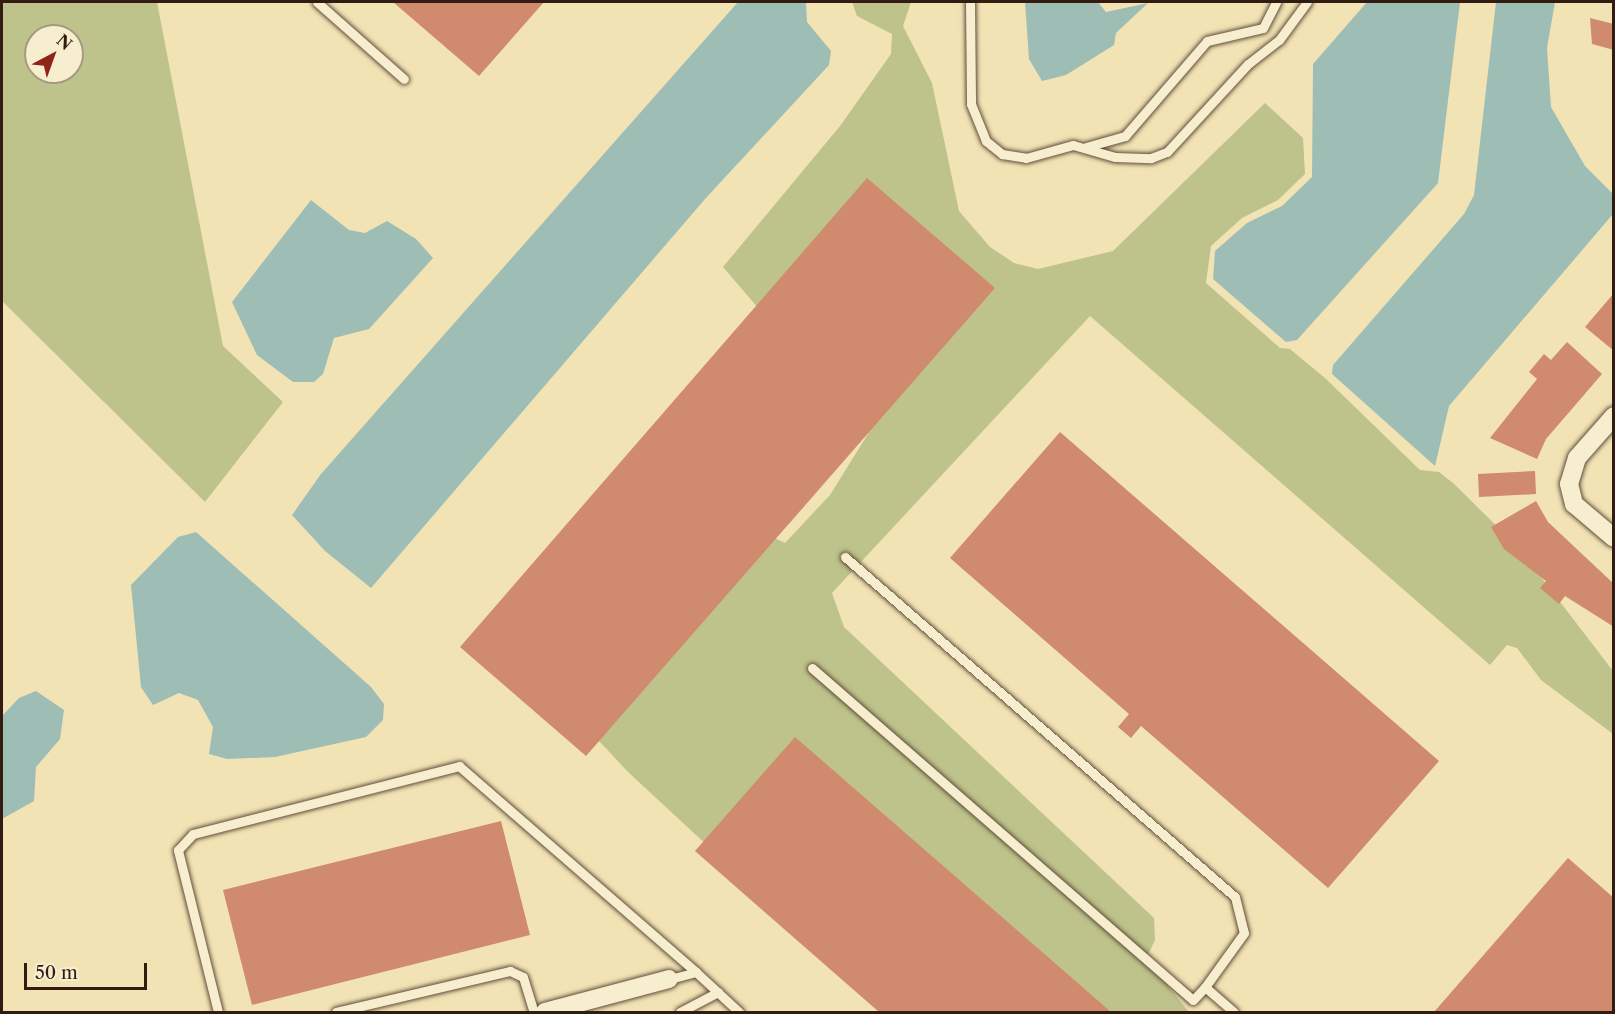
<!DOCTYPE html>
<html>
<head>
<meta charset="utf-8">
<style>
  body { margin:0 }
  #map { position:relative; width:1615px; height:1014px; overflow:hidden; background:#f2e3b5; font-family:"Libre Caslon Text",serif }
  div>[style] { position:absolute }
  .green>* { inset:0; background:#bdc38b }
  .water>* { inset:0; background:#9dbdb5 }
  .building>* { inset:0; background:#d08a6d }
  .roads { filter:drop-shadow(0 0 2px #624e3b) drop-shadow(0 0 2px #624e3b) }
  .service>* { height:9px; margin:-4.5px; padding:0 4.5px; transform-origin:4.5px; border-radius:4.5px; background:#f7edcf }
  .minor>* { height:18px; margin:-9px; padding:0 9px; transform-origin:9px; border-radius:9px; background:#f7edcf }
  span { translate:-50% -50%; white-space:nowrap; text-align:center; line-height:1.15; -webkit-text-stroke:5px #f7edcf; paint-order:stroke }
  .frame { position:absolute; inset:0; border:3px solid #321c12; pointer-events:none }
  .north { position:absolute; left:24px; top:24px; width:60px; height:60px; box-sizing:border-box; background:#f7edcf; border:2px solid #a89983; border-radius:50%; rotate:41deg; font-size:16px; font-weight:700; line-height:24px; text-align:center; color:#321c12 }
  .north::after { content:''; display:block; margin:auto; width:21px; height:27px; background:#8f2418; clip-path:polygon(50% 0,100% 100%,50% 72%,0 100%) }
  .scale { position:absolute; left:24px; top:963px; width:123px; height:27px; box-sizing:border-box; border:3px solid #321c12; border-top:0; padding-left:8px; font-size:18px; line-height:21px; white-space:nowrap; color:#321c12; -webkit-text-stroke:4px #f7edcf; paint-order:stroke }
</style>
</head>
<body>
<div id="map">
  <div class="green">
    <i style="clip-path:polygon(evenodd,2px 2px,157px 2px,223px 346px,283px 402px,205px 502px,2px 301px,2px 2px,36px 36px,72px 36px,72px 72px,36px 72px,36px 36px)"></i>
    <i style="clip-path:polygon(852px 2px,911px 2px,903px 26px,932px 83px,959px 211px,990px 247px,1014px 263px,1038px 269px,1113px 251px,1265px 103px,1303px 138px,1305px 174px,1278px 200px,1242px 218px,1211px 246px,1206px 283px,1280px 348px,1290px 349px,1325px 378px,1420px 470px,1439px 472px,1453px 483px,1518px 547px,1613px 671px,1613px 734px,1541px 680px,1517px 648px,1507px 645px,1490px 665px,1090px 316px,832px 593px,844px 627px,1154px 918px,1155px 940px,1146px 959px,1189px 1012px,1111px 1012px,1027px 945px,977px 965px,941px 1012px,896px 1012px,847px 975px,628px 772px,544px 682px,762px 532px,785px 543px,830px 495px,876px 421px,801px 358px,723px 267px,840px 126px,891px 54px,892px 34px,857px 16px)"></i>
  </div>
  <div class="water">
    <i style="clip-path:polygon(738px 2px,806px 2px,807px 22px,831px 51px,829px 65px,705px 199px,371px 588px,325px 551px,292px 515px,321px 474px)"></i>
    <i style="clip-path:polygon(1025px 2px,1098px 2px,1106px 12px,1148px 3px,1116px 33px,1114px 45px,1066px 75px,1042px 81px,1029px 59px)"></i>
    <i style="clip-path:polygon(1367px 2px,1460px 2px,1438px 183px,1297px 340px,1286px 342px,1213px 279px,1215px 251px,1247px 223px,1282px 206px,1312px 177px,1313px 64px)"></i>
    <i style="clip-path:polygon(1496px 2px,1555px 2px,1547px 48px,1551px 107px,1585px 166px,1613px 194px,1613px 214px,1449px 406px,1435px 466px,1332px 374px,1333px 365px,1464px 214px,1474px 195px)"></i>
    <i style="clip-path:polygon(311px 200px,349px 230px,365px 233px,387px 221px,416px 239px,433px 258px,369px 329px,334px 338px,323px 374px,314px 382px,293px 382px,257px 355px,232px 302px)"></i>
    <i style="clip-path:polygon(196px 532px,371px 687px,384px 704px,383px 720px,366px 737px,275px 757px,227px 759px,209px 754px,213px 727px,198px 700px,179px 693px,153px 705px,141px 687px,131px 585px,178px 537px)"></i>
    <i style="clip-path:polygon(36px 691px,64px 710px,60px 739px,36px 767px,34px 801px,2px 819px,2px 716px,19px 698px)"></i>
  </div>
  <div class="building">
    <i style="clip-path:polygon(393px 2px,544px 2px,479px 76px)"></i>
    <i style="clip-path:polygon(1590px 18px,1614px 24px,1614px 50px,1592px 44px)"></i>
    <i style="clip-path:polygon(867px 178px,995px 288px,586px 756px,460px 647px)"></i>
    <i style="clip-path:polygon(1614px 293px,1614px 351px,1585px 327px)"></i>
    <i style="clip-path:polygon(1567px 342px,1602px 374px,1546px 439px,1537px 459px,1490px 438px,1537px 379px,1529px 372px,1544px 354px,1551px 360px)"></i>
    <i style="clip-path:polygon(1060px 432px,1439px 761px,1328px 888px,1141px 726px,1131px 738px,1118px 727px,1129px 714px,950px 558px)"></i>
    <i style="clip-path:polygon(1535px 471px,1536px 494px,1479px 497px,1478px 474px)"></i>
    <i style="clip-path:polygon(1536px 501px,1548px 522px,1614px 584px,1614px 627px,1565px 596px,1559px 604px,1540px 588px,1546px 581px,1504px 549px,1491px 527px)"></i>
    <i style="clip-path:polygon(795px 737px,1111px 1012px,879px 1012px,695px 851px)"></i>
    <i style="clip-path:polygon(501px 821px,530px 935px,252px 1005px,223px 890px)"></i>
    <i style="clip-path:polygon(1568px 858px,1614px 898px,1614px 1012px,1434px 1012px)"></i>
  </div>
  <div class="roads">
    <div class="service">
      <i style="left:317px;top:2px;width:116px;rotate:41.5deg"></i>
      <i style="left:970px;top:2px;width:102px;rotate:89.4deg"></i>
      <i style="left:971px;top:104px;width:40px;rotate:68deg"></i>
      <i style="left:986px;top:141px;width:21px;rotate:39deg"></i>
      <i style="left:1002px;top:154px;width:24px;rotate:9deg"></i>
      <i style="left:1026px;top:158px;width:49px;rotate:-15.5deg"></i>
      <i style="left:1073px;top:145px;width:44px;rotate:15.9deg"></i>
      <i style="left:1115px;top:157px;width:36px;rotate:2deg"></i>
      <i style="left:1151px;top:158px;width:17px;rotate:-21deg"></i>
      <i style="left:1167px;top:152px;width:120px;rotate:-47.4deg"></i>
      <i style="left:1248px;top:64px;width:39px;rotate:-38deg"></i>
      <i style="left:1279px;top:40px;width:47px;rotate:-53.6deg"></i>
      <i style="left:1086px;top:147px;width:41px;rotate:-15.8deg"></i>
      <i style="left:1125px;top:136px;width:125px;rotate:-49.2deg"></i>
      <i style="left:1207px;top:41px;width:57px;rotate:-13.1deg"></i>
      <i style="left:1263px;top:28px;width:29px;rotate:-63deg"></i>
      <i style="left:845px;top:557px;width:517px;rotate:41.08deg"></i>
      <i style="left:1235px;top:897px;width:37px;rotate:76deg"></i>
      <i style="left:1244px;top:933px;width:67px;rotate:125.8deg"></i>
      <i style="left:1205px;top:987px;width:38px;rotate:41deg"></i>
      <i style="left:812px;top:668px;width:505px;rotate:41.07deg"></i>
      <i style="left:1193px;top:1000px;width:18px;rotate:-47deg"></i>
      <i style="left:696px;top:972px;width:59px;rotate:42.9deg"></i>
      <i style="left:218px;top:1012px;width:167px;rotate:-103.9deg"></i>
      <i style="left:178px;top:850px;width:22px;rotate:-47deg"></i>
      <i style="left:193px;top:834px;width:275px;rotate:-14.3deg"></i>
      <i style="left:459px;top:766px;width:314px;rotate:41deg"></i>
      <i style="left:696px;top:972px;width:28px;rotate:165deg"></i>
      <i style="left:336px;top:1012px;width:179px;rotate:-13.3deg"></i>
      <i style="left:510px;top:971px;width:14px;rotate:25deg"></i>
      <i style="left:523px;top:977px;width:37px;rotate:73deg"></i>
      <i style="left:680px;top:1012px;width:43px;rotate:-27.8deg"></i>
    </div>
    <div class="minor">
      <i style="left:1614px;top:416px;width:56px;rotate:131.4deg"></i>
      <i style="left:1577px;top:458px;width:27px;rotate:107deg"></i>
      <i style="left:1569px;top:484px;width:21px;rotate:76deg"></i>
      <i style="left:1574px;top:504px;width:52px;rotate:40.4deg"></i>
      <i style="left:545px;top:1012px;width:128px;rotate:-14.9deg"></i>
    </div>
  </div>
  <div class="frame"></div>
  <div class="north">N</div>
  <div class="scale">50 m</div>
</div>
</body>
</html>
